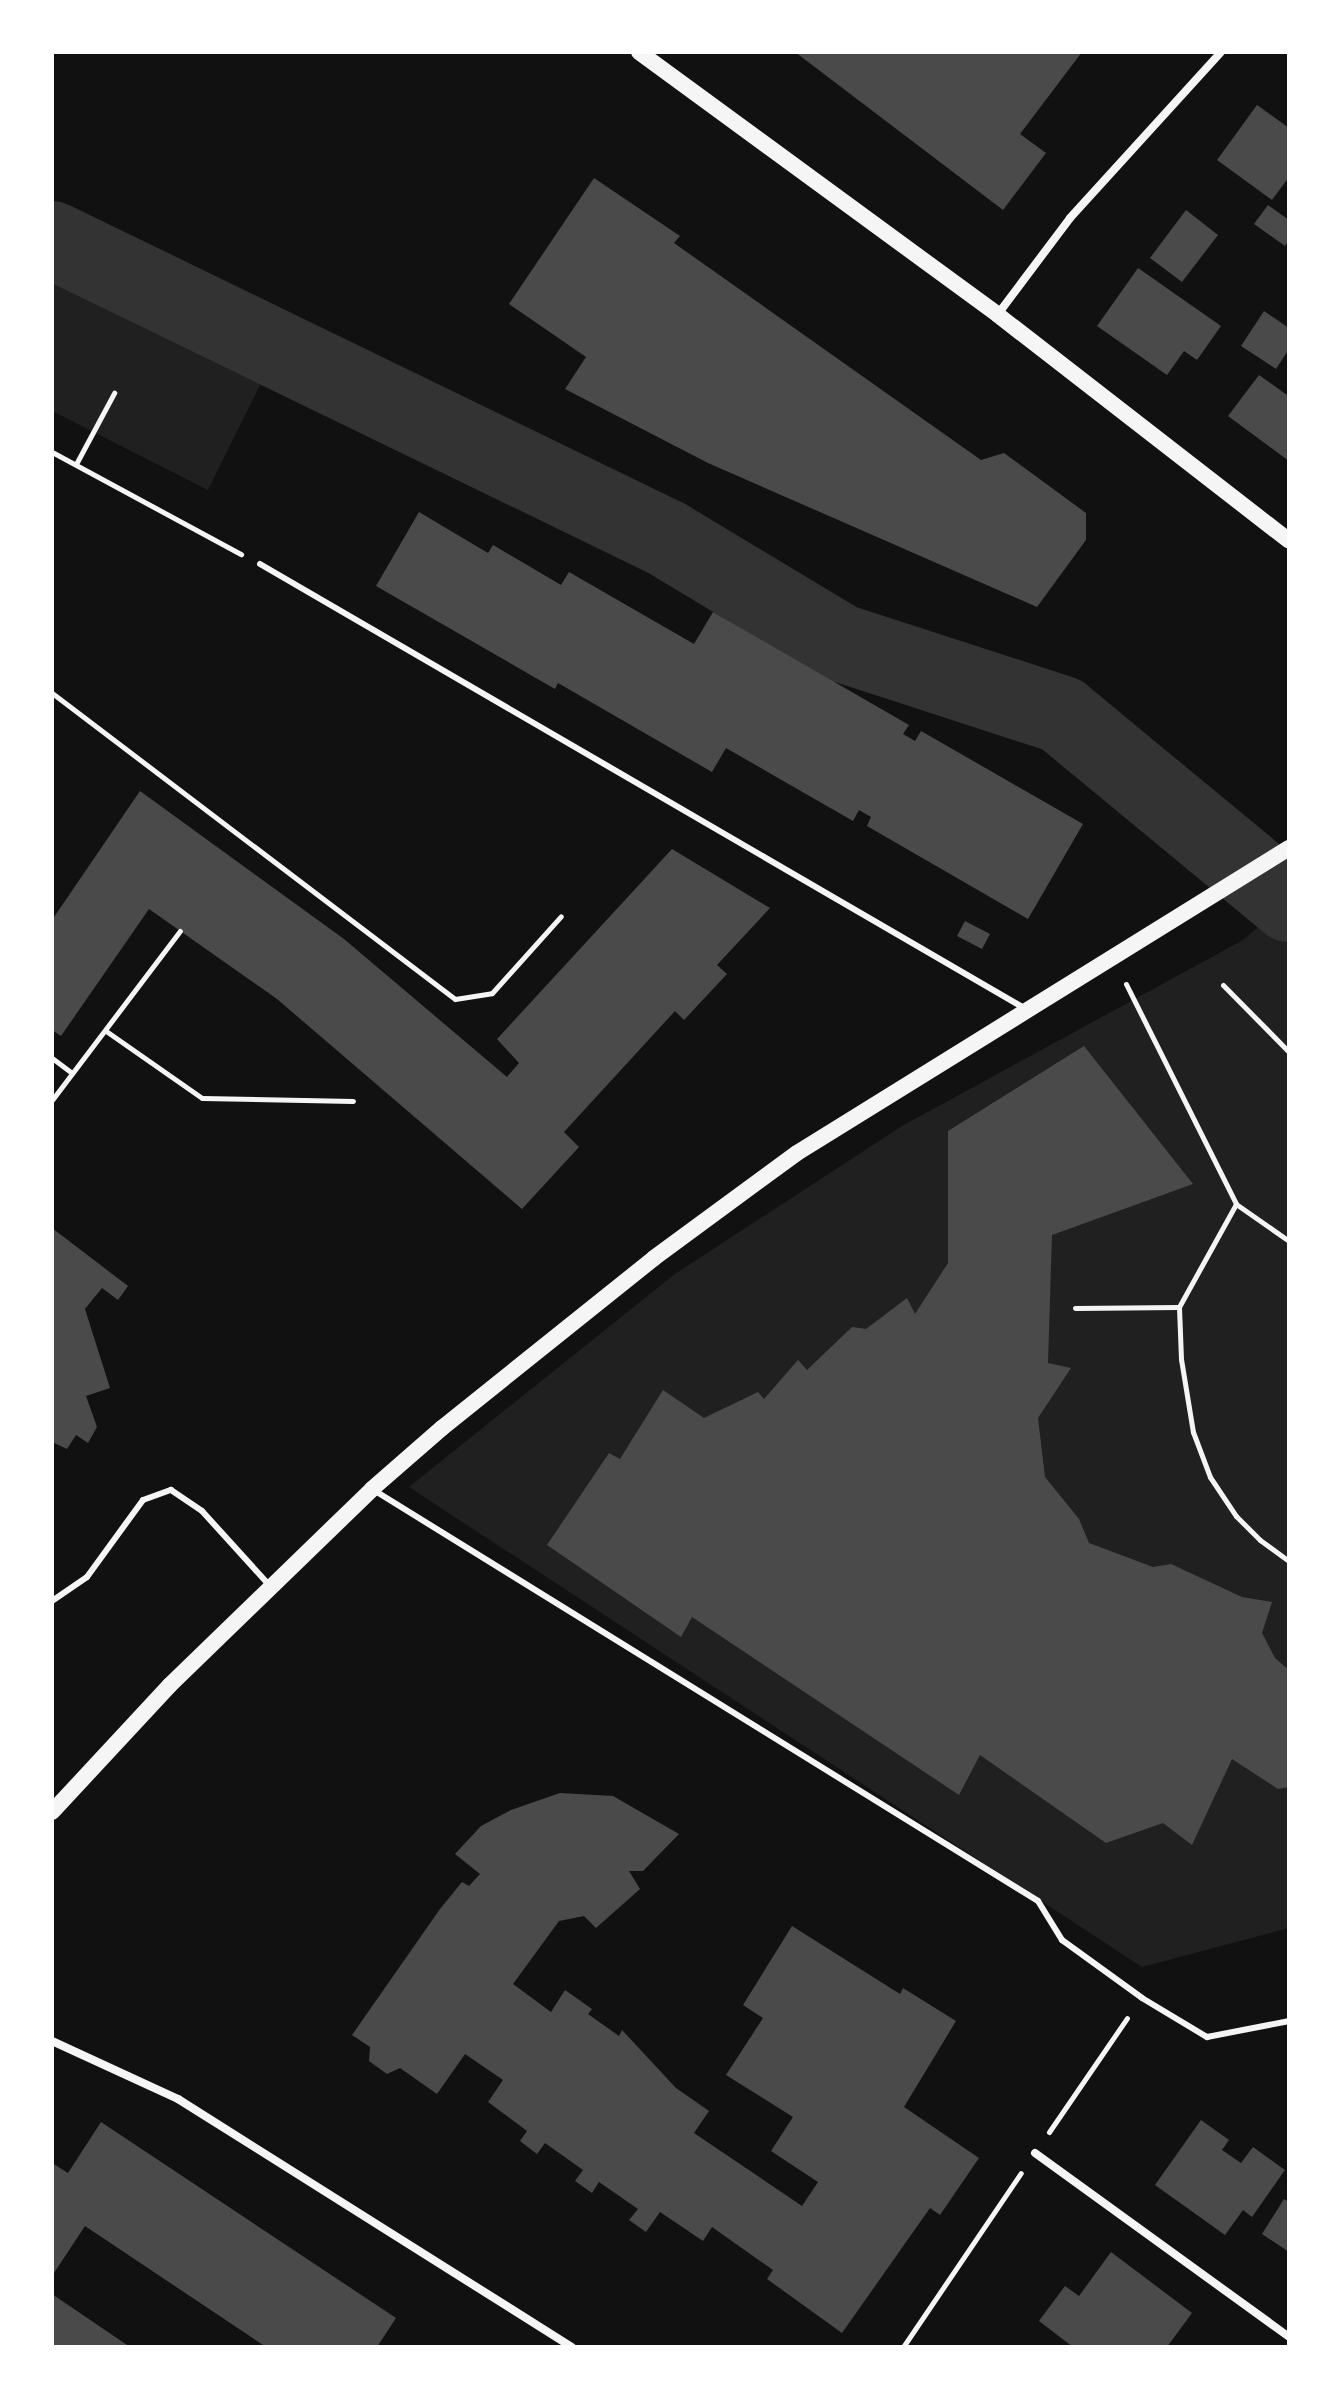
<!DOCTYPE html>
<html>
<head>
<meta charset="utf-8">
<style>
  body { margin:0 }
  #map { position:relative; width:1341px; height:2399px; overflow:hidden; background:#111; font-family:"Archivo Narrow",sans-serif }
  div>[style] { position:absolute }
  .green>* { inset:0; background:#202020 }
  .river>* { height:78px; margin:-39px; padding:0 39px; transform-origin:39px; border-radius:39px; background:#333 }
  .building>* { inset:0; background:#4a4a4a }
  .path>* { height:5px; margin:-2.5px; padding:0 2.5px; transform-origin:2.5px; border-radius:2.5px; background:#f5f5f5 }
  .service>* { height:6px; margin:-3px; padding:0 3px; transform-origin:3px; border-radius:3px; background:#f5f5f5 }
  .minor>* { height:8px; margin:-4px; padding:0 4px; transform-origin:4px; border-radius:4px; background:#f5f5f5 }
  .secondary>* { height:16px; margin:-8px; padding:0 8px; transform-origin:8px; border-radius:8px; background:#f5f5f5 }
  span { translate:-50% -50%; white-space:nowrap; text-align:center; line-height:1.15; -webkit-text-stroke:6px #fff; paint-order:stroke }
  .frame { position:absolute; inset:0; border:54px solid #fff; pointer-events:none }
</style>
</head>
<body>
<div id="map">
  <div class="green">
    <i style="clip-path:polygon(52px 253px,271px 363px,208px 490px,52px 411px)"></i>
    <i style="clip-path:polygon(1289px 901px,1289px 1928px,1142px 1967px,409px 1487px,675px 1274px,902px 1126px,1243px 940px)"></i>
  </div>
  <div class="river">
    <i style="left:52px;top:240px;width:682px;rotate:25.89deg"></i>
    <i style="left:666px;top:538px;width:204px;rotate:31deg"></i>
    <i style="left:841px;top:643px;width:232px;rotate:18deg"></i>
    <i style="left:1062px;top:715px;width:295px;rotate:39.6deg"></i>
  </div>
  <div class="building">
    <i style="clip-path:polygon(795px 52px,1082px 52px,1020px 134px,1046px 153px,1003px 210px)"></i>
    <i style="clip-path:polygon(1257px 105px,1289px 128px,1289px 177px,1272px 200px,1217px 160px)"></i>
    <i style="clip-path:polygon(594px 178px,680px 236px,674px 243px,981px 460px,1004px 453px,1086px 513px,1086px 540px,1037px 607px,708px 463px,565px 389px,586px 357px,509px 304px)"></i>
    <i style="clip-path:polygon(1268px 205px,1289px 220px,1289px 240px,1285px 246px,1254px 224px)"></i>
    <i style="clip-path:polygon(1186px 210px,1218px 235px,1182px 282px,1150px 258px)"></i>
    <i style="clip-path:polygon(1138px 268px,1221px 326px,1197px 360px,1184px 351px,1167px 375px,1097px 326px)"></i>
    <i style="clip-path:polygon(1264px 311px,1289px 328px,1289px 349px,1276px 369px,1241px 346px)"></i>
    <i style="clip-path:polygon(1259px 375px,1287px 395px,1289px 392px,1289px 461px,1228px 416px)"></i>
    <i style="clip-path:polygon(419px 512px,488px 553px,493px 545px,561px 585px,569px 572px,694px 644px,713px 612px,909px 725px,903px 734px,915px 741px,921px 731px,1083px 824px,1028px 919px,867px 826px,871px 817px,859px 810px,853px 821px,726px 748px,712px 772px,558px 683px,555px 689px,376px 586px)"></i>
    <i style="clip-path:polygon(140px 791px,344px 939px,507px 1077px,519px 1063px,497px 1039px,672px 849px,770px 908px,717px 965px,727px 974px,684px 1020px,675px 1011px,564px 1132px,579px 1147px,522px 1209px,277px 999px,149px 909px,61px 1036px,52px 1030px,52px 920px)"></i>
    <i style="clip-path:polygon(965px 921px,990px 934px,982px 949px,957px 936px)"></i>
    <i style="clip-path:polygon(1084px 1046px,1193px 1184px,1052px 1235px,1048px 1363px,1071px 1368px,1038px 1418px,1045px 1477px,1079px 1519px,1089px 1543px,1153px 1567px,1171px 1564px,1242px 1597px,1272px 1602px,1262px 1633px,1275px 1658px,1289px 1670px,1289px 1787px,1278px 1789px,1232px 1759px,1192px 1845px,1163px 1823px,1106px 1843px,980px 1755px,959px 1795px,692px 1617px,681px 1637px,547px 1545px,609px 1453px,620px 1459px,663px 1390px,704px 1418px,758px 1392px,764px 1399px,798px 1360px,807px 1370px,852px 1327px,866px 1329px,907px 1298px,915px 1314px,948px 1263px,948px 1131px)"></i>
    <i style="clip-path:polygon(52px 1228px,128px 1286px,118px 1300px,102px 1288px,85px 1309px,110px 1388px,86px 1396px,97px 1427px,88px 1443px,76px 1435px,67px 1449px,52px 1442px)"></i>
    <i style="clip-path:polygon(560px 1793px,613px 1796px,679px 1834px,643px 1871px,629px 1871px,640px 1889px,596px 1928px,584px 1916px,559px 1921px,513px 1984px,551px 2012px,565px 1990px,592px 2009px,588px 2014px,619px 2036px,622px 2030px,676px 2088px,709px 2111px,694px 2133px,802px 2206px,818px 2182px,771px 2151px,793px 2117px,726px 2075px,763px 2018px,743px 2005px,792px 1926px,900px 1994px,903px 1988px,956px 2021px,904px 2107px,979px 2158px,940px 2215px,930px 2208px,842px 2333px,767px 2279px,773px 2270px,712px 2227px,703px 2241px,660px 2212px,646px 2232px,629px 2220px,638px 2209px,599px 2182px,592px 2193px,575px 2181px,583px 2170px,545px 2143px,537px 2154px,520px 2141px,527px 2131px,488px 2102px,503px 2080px,465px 2054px,437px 2094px,400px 2068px,387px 2074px,369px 2061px,370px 2047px,352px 2035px,440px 1909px,462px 1882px,469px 1886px,480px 1874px,455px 1854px,481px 1826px,511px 1810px)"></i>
    <i style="clip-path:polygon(1201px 2120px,1229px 2140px,1222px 2150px,1241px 2163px,1253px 2147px,1285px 2170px,1252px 2217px,1243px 2210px,1225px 2235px,1155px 2185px)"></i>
    <i style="clip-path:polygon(101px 2122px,396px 2318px,377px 2347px,266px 2347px,85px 2226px,52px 2276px,52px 2163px,68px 2173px)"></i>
    <i style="clip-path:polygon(1284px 2199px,1289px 2202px,1289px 2252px,1262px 2234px)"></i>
    <i style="clip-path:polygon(1111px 2252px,1192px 2313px,1167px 2347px,1073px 2347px,1039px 2321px,1065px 2286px,1079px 2296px)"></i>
    <i style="clip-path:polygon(52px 2294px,130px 2347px,52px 2347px)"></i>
  </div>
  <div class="path">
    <i style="left:52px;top:452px;width:215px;rotate:28.4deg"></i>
    <i style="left:76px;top:464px;width:81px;rotate:-61.8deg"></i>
    <i style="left:52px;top:693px;width:506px;rotate:37.21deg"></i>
    <i style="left:455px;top:999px;width:37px;rotate:-9deg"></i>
    <i style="left:492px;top:993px;width:103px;rotate:-48.1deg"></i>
    <i style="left:1126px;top:984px;width:246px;rotate:63.4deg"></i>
    <i style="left:1236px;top:1204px;width:65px;rotate:34.9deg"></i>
    <i style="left:1223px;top:985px;width:94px;rotate:45.4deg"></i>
    <i style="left:106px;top:1031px;width:117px;rotate:34.9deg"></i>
    <i style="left:202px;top:1098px;width:151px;rotate:1.1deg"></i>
    <i style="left:52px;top:1058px;width:25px;rotate:37deg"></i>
    <i style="left:52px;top:1100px;width:212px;rotate:-52.9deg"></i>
    <i style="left:1236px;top:1204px;width:118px;rotate:119deg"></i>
    <i style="left:1179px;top:1307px;width:52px;rotate:87.8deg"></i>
    <i style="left:1181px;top:1359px;width:74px;rotate:80.7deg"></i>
    <i style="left:1193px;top:1432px;width:48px;rotate:69.3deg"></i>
    <i style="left:1210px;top:1477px;width:47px;rotate:56.3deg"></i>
    <i style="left:1236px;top:1516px;width:34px;rotate:45deg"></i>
    <i style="left:1260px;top:1540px;width:36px;rotate:36deg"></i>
    <i style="left:1075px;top:1308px;width:104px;rotate:-0.6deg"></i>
    <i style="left:1049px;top:2132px;width:138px;rotate:-55.6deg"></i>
    <i style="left:903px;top:2347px;width:210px;rotate:-55.9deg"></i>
  </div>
  <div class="service">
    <i style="left:260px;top:564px;width:884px;rotate:30.16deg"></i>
    <i style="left:372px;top:1489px;width:783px;rotate:31.74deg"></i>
    <i style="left:1038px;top:1901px;width:46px;rotate:58.4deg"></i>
    <i style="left:1062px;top:1940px;width:99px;rotate:35.9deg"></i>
    <i style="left:1142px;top:1998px;width:76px;rotate:31deg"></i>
    <i style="left:1207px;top:2037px;width:84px;rotate:-11deg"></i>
    <i style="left:52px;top:1601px;width:42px;rotate:-34.4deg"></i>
    <i style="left:87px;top:1577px;width:95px;rotate:-54deg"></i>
    <i style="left:143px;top:1500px;width:30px;rotate:-20deg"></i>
    <i style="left:171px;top:1490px;width:37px;rotate:34deg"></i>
    <i style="left:202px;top:1511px;width:101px;rotate:47.8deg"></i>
  </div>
  <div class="minor">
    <i style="left:998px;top:314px;width:120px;rotate:-53.1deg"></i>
    <i style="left:1070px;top:218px;width:224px;rotate:-47.7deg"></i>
    <i style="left:52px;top:2041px;width:139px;rotate:24.7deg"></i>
    <i style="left:178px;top:2099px;width:466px;rotate:32.2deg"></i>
    <i style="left:1035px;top:2153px;width:314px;rotate:35.9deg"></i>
  </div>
  <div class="secondary">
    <i style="left:639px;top:52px;width:445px;rotate:36.2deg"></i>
    <i style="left:998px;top:315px;width:368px;rotate:37.8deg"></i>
    <i style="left:52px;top:1812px;width:173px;rotate:-47.1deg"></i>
    <i style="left:170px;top:1685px;width:281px;rotate:-44.1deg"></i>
    <i style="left:372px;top:1489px;width:93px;rotate:-41.1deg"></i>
    <i style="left:442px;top:1428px;width:272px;rotate:-38.7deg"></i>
    <i style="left:654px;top:1258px;width:177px;rotate:-36.3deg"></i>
    <i style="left:797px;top:1153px;width:579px;rotate:-31.8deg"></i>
  </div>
  <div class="frame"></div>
</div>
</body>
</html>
